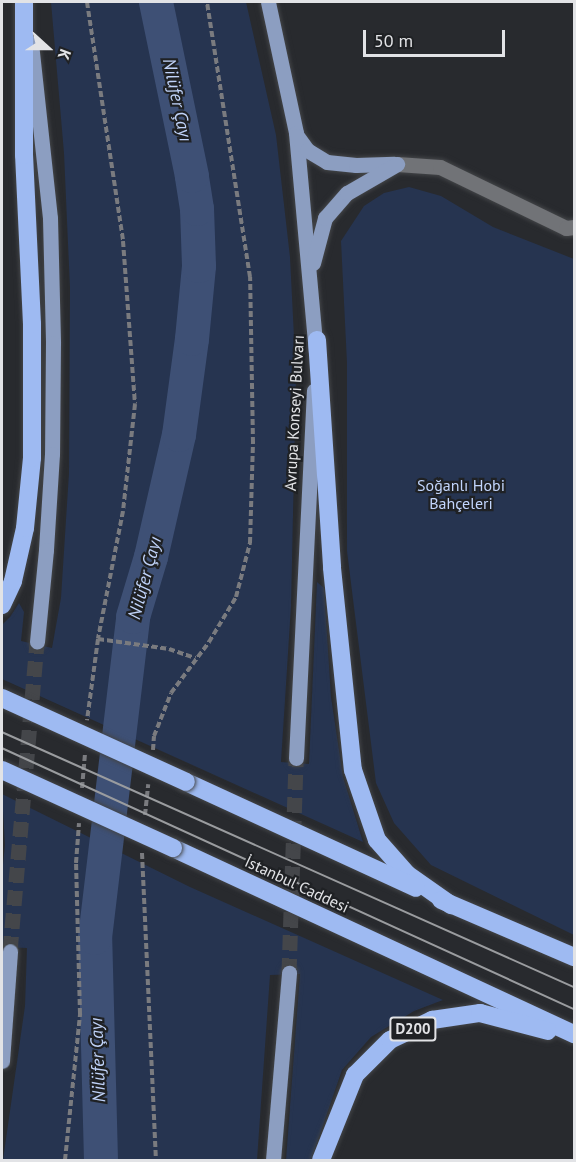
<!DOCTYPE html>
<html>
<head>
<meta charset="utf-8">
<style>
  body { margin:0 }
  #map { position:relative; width:576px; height:1162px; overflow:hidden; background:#282a2e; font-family:"PT Sans",sans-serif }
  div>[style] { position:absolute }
  .green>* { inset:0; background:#263450 }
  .river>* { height:34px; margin:-17px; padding:0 17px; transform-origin:17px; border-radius:17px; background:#3e5075 }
  .major-tunnel>* { height:15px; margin-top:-7.5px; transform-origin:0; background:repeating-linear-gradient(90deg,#44464a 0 15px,transparent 0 23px) }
  .path>* { height:4px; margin-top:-2px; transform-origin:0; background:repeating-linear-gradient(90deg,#7a7b7f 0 6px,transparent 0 9px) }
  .roads { filter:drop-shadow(0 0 2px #434548) drop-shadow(0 0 2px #434548) }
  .minor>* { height:15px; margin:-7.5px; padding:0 7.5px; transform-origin:7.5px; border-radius:7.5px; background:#717377 }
  .major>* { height:15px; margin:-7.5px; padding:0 7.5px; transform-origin:7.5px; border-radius:7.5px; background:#8c9ec1 }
  .highway>* { height:18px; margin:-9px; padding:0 9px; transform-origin:9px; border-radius:9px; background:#9ebaf2 }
  .tram>* { height:1.5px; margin:-0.75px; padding:0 0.75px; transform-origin:0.75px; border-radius:0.75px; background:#9a9c9f }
  .bridges { filter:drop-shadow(0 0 2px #434548) drop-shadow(0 0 2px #434548) }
  .highway-bridge>* { height:18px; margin:-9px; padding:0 9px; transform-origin:9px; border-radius:9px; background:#9ebaf2 }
  span { translate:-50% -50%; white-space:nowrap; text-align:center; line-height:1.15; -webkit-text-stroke:4.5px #1f2124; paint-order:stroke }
  .shield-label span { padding:2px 4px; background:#1f2124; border:2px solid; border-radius:4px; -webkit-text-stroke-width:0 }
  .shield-label { font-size:15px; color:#e2e3e6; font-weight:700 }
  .street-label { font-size:16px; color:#e2e3e6 }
  .park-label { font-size:16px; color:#c2d5fc }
  .water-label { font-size:18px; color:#c0d3f9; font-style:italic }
  .frame { position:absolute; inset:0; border:3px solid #e2e3e6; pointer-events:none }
  .north { position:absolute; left:18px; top:18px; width:60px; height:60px; -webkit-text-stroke:4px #1f2124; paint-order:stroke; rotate:111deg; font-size:16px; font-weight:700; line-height:24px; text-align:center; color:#e2e3e6 }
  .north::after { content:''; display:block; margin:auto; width:21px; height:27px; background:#e2e3e6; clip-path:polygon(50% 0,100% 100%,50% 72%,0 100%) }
  .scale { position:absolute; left:363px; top:30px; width:142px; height:27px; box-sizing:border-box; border:3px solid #e2e3e6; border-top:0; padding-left:8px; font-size:18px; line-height:21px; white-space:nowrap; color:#e2e3e6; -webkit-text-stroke:4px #1f2124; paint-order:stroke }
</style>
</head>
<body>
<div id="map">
  <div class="green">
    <i style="clip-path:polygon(51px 2px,246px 2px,276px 135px,290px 257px,296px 377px,291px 606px,281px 762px,309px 764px,317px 582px,324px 588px,331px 697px,343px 777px,363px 842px,2px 679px,2px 625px,10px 617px,19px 603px,24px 612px,21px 641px,52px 648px,61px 598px,69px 473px,70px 288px,64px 153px)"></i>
    <i style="clip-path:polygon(409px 187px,441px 196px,493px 227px,574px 259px,574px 935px,431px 865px,394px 823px,376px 783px,347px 551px,347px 363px,341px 241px,364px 206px,384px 193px)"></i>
    <i style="clip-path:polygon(2px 794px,190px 887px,443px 1000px,414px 1011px,371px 1037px,342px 1070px,311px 1160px,286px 1160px,300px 974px,270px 975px,257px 1160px,3px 1160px,25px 1006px,27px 948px,2px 947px,2px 874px,5px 845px)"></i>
  </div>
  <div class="river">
    <i style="left:101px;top:1160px;width:222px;rotate:-91.5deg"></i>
    <i style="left:95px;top:938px;width:323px;rotate:-83.2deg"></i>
    <i style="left:133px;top:617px;width:63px;rotate:-73.3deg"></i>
    <i style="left:151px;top:557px;width:125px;rotate:-77.1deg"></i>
    <i style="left:179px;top:435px;width:97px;rotate:-82.3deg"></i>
    <i style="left:192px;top:339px;width:73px;rotate:-84.5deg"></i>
    <i style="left:199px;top:266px;width:57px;rotate:-92deg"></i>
    <i style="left:197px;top:209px;width:33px;rotate:-99deg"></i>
    <i style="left:192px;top:176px;width:178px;rotate:-101.7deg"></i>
  </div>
  <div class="major-tunnel">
    <i style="left:10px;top:951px;width:310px;rotate:-85deg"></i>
    <i style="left:289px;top:973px;width:215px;rotate:-88.1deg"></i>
  </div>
  <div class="path">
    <i style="left:87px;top:2px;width:242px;rotate:81.4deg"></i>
    <i style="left:123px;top:241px;width:163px;rotate:85.8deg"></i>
    <i style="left:135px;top:404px;width:108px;rotate:96.4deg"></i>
    <i style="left:123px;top:511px;width:130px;rotate:101.1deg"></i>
    <i style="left:98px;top:639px;width:82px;rotate:97.7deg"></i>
    <i style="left:98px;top:639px;width:72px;rotate:8deg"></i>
    <i style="left:169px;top:649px;width:28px;rotate:19deg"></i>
    <i style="left:153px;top:750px;width:14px;rotate:-86deg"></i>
    <i style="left:154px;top:736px;width:46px;rotate:-68.4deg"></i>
    <i style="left:171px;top:693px;width:64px;rotate:-53.3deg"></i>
    <i style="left:209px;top:642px;width:52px;rotate:-59deg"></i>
    <i style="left:236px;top:597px;width:56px;rotate:-75.5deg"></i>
    <i style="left:250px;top:543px;width:100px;rotate:-88.3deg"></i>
    <i style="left:253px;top:443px;width:166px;rotate:-91deg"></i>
    <i style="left:250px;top:277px;width:278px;rotate:-98.9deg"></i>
    <i style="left:82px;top:788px;width:34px;rotate:-85deg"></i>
    <i style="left:145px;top:815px;width:31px;rotate:-84deg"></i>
    <i style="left:142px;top:853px;width:307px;rotate:87.4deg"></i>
    <i style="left:65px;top:1160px;width:147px;rotate:-84.1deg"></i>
    <i style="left:80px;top:1014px;width:151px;rotate:-91.5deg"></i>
    <i style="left:76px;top:863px;width:40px;rotate:-85.7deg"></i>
  </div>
  <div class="roads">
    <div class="minor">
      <i style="left:397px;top:164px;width:43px;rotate:4deg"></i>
      <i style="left:440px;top:167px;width:140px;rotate:25.8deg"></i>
      <i style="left:566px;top:228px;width:8px;rotate:-7deg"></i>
    </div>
    <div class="major">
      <i style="left:268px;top:2px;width:134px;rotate:77.9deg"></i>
      <i style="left:296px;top:133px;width:220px;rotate:84.8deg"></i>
      <i style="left:31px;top:43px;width:176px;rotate:83.8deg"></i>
      <i style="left:50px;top:218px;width:125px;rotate:88.6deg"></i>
      <i style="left:53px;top:343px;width:111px;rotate:90.5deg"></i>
      <i style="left:52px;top:454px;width:96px;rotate:93.6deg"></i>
      <i style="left:46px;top:550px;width:92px;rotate:95.6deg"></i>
      <i style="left:297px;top:136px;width:17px;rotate:54deg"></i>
      <i style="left:307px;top:150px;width:23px;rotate:31deg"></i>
      <i style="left:327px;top:162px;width:29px;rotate:6deg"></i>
      <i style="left:356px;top:165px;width:38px;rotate:-2deg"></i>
      <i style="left:313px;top:263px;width:47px;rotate:-75.1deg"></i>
      <i style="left:325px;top:218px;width:33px;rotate:-49deg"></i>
      <i style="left:347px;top:193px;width:58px;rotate:-30.1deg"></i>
      <i style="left:296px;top:758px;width:368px;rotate:-87.2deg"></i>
      <i style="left:2px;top:1061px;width:110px;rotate:-85.8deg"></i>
      <i style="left:273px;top:1160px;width:188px;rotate:-85.1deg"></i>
    </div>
    <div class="highway">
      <i style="left:317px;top:340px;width:228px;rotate:86.2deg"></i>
      <i style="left:332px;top:568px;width:203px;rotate:84.1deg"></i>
      <i style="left:353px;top:770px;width:74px;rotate:71.1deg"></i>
      <i style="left:377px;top:840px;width:45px;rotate:48.6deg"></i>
      <i style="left:407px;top:874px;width:54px;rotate:35.2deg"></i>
      <i style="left:2px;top:605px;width:26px;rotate:-65deg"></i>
      <i style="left:13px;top:581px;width:54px;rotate:-77.2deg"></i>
      <i style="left:25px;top:528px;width:70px;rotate:-84.3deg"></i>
      <i style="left:32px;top:458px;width:134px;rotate:-90deg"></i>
      <i style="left:32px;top:324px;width:169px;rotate:-92.7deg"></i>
      <i style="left:24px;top:155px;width:153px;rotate:-90deg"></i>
      <i style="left:186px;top:782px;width:253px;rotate:24.7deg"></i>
      <i style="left:173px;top:848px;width:442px;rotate:24.9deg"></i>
      <i style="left:441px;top:900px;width:145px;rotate:23.2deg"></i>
      <i style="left:321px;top:1160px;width:92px;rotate:-68.2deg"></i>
      <i style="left:355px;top:1075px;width:49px;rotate:-45deg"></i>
      <i style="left:390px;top:1040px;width:47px;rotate:-25.5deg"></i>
      <i style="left:432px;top:1020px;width:49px;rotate:-8.3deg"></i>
      <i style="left:480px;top:1013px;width:70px;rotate:14.8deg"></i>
    </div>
  </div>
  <div class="tram">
    <i style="left:2px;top:732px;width:626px;rotate:24.03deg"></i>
    <i style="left:2px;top:748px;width:629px;rotate:24.53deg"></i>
  </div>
  <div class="bridges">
    <div class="highway-bridge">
      <i style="left:2px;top:698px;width:202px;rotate:24.5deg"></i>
      <i style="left:2px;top:770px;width:188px;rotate:24.5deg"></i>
    </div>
  </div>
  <div class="shield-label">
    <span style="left:413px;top:1029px">D200</span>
  </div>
  <div class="street-label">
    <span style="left:294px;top:413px;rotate:-87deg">Avrupa Konseyi Bulvarı</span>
    <span style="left:297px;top:884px;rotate:25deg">İstanbul Caddesi</span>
  </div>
  <div class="park-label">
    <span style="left:461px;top:494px">Soğanlı Hobi<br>Bahçeleri</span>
  </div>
  <div class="water-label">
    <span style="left:177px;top:100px;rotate:78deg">Nilüfer Çayı</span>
    <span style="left:145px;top:578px;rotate:-75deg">Nilüfer Çayı</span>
    <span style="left:98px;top:1060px;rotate:-92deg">Nilüfer Çayı</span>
  </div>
  <div class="frame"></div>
  <div class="north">K</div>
  <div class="scale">50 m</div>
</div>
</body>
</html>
